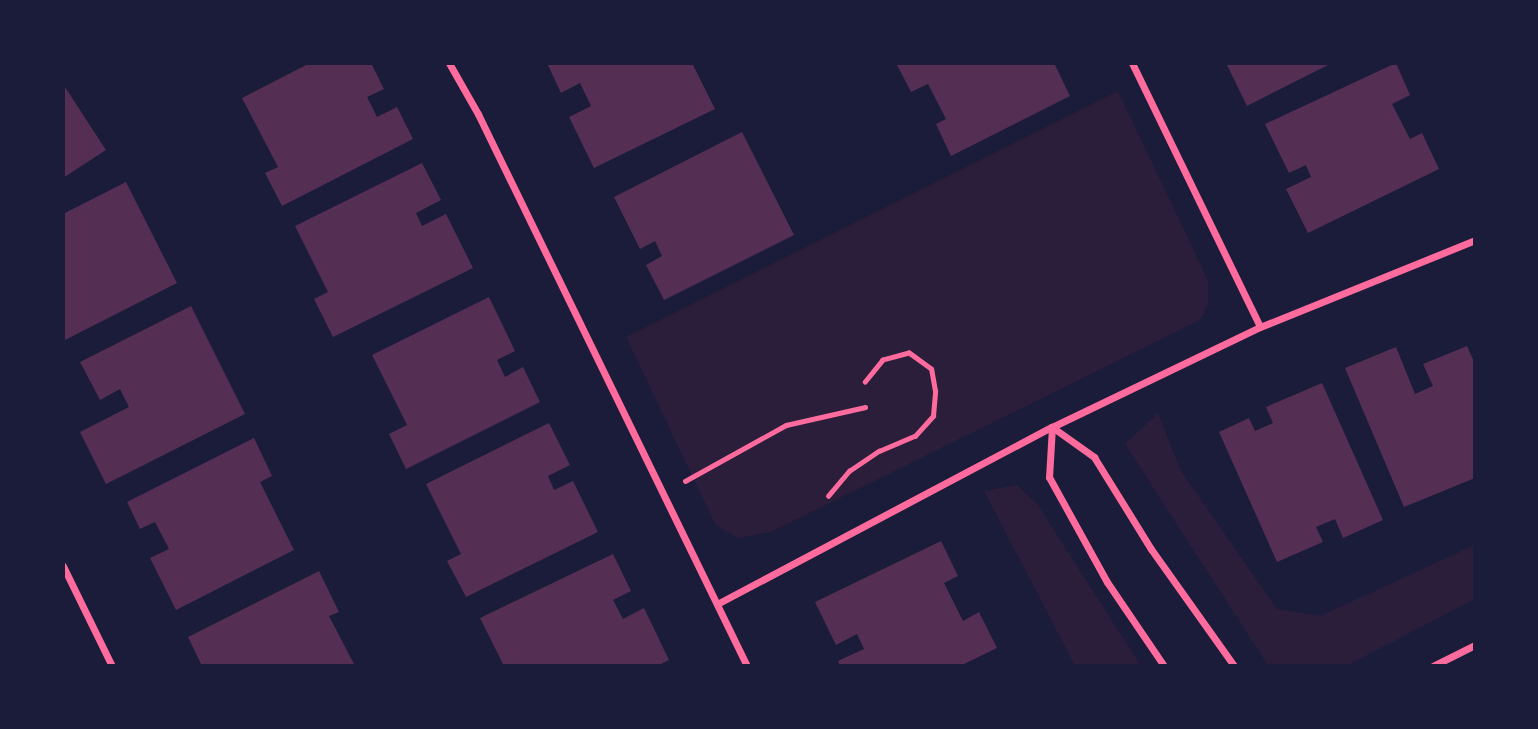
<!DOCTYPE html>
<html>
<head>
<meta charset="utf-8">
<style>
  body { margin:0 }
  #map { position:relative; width:1538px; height:729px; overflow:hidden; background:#1b1b3a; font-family:Ubuntu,sans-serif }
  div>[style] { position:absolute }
  .green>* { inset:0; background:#2a1e3b }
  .building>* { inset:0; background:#542f53 }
  .path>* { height:4.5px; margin:-2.25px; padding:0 2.25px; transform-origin:2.25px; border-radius:2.25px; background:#ff6b9d }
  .minor>* { height:7px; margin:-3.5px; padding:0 3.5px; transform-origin:3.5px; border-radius:3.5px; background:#ff6b9d }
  span { translate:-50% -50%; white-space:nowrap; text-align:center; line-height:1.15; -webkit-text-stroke:6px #1b1b3a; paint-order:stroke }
  .frame { position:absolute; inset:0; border:65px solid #1b1b3a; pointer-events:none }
</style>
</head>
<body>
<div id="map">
  <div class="green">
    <i style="clip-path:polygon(1118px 91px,1208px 280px,1208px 305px,1200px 320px,771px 532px,737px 538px,715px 524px,626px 337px)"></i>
    <i style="clip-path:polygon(1158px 413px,1181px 471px,1277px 609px,1320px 616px,1475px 545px,1475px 599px,1346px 666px,1267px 664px,1125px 444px)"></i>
    <i style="clip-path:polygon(1017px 485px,1038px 505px,1141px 666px,1075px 666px,984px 491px)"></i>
  </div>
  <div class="building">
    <i style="clip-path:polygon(310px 63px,371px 63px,384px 89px,367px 97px,377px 117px,397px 107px,413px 139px,282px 206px,265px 173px,278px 167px,242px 98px)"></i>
    <i style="clip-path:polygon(547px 63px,692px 63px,715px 109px,594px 168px,569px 117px,591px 106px,580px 83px,561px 93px)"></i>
    <i style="clip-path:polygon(896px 63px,1054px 63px,1070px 96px,951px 156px,936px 124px,946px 119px,928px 84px,911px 92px)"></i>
    <i style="clip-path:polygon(1226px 63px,1332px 63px,1247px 106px)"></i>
    <i style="clip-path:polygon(1396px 63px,1410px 95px,1392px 104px,1410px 139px,1422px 133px,1439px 169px,1308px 233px,1286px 189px,1311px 177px,1306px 165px,1289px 173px,1265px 124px)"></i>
    <i style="clip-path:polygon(63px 84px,106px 150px,63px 178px)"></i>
    <i style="clip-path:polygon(742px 132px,794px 235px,664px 300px,646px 265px,662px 256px,655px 241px,640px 249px,614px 197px)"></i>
    <i style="clip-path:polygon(422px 163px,441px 200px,416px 213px,422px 226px,446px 214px,473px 268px,333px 337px,314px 299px,328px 292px,295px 226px)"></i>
    <i style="clip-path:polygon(126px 182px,177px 283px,63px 341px,63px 214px)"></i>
    <i style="clip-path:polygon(489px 297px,515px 351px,497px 360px,505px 377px,523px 367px,540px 402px,406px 469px,389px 434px,407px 425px,372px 355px)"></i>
    <i style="clip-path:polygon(191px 306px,245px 414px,106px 484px,80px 432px,129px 407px,120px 389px,100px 400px,80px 362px)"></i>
    <i style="clip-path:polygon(1467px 346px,1475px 364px,1475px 478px,1404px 507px,1345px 368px,1396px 347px,1415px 394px,1433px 386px,1423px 364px)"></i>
    <i style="clip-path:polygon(1322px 383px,1383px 520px,1343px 538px,1335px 519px,1316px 527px,1323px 542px,1277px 562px,1219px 432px,1249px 418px,1255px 431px,1273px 423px,1266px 407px)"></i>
    <i style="clip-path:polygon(549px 423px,570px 465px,548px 476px,554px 490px,573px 481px,598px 532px,466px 597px,447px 561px,461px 554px,426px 484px)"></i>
    <i style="clip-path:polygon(254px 438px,272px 476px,260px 482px,294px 550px,176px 610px,150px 558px,169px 549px,155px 522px,140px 529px,127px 502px)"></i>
    <i style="clip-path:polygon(941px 541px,958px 576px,944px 583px,963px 621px,979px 612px,997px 648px,960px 666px,840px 666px,838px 661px,864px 649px,857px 634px,836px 645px,815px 602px)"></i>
    <i style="clip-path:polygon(613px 554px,631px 591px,613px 600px,623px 619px,644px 608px,669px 660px,657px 666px,504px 666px,480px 618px)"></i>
    <i style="clip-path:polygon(319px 571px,339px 612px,329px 616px,355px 666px,202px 666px,188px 637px)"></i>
  </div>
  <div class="path">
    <i style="left:685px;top:481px;width:115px;rotate:-29deg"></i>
    <i style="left:786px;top:425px;width:81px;rotate:-12.8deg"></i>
    <i style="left:828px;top:496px;width:33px;rotate:-50deg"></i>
    <i style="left:849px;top:471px;width:36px;rotate:-34deg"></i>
    <i style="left:879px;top:451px;width:39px;rotate:-23deg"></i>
    <i style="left:915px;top:436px;width:27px;rotate:-48deg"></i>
    <i style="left:933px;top:416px;width:25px;rotate:-85deg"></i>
    <i style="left:935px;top:391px;width:22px;rotate:-100deg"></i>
    <i style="left:931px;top:369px;width:27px;rotate:-144deg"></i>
    <i style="left:909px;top:353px;width:27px;rotate:165deg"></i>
    <i style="left:883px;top:360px;width:28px;rotate:129deg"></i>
  </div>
  <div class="minor">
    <i style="left:449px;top:63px;width:59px;rotate:60.4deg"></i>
    <i style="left:478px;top:114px;width:614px;rotate:64.02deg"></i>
    <i style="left:1132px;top:63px;width:293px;rotate:64.1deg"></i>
    <i style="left:1052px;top:427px;width:52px;rotate:35.5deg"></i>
    <i style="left:1094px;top:457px;width:108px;rotate:58.2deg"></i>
    <i style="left:1151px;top:549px;width:143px;rotate:54.6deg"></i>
    <i style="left:1052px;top:427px;width:50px;rotate:93.4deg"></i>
    <i style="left:1049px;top:477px;width:120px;rotate:61.1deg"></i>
    <i style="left:1107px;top:582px;width:102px;rotate:55.8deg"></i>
    <i style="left:63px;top:566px;width:111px;rotate:63.9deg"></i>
    <i style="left:717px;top:604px;width:379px;rotate:-27.9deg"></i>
    <i style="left:1052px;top:427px;width:231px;rotate:-25.7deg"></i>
    <i style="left:1260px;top:327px;width:232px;rotate:-22deg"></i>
    <i style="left:1433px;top:666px;width:47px;rotate:-26.6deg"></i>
  </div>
  <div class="frame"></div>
</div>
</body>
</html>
